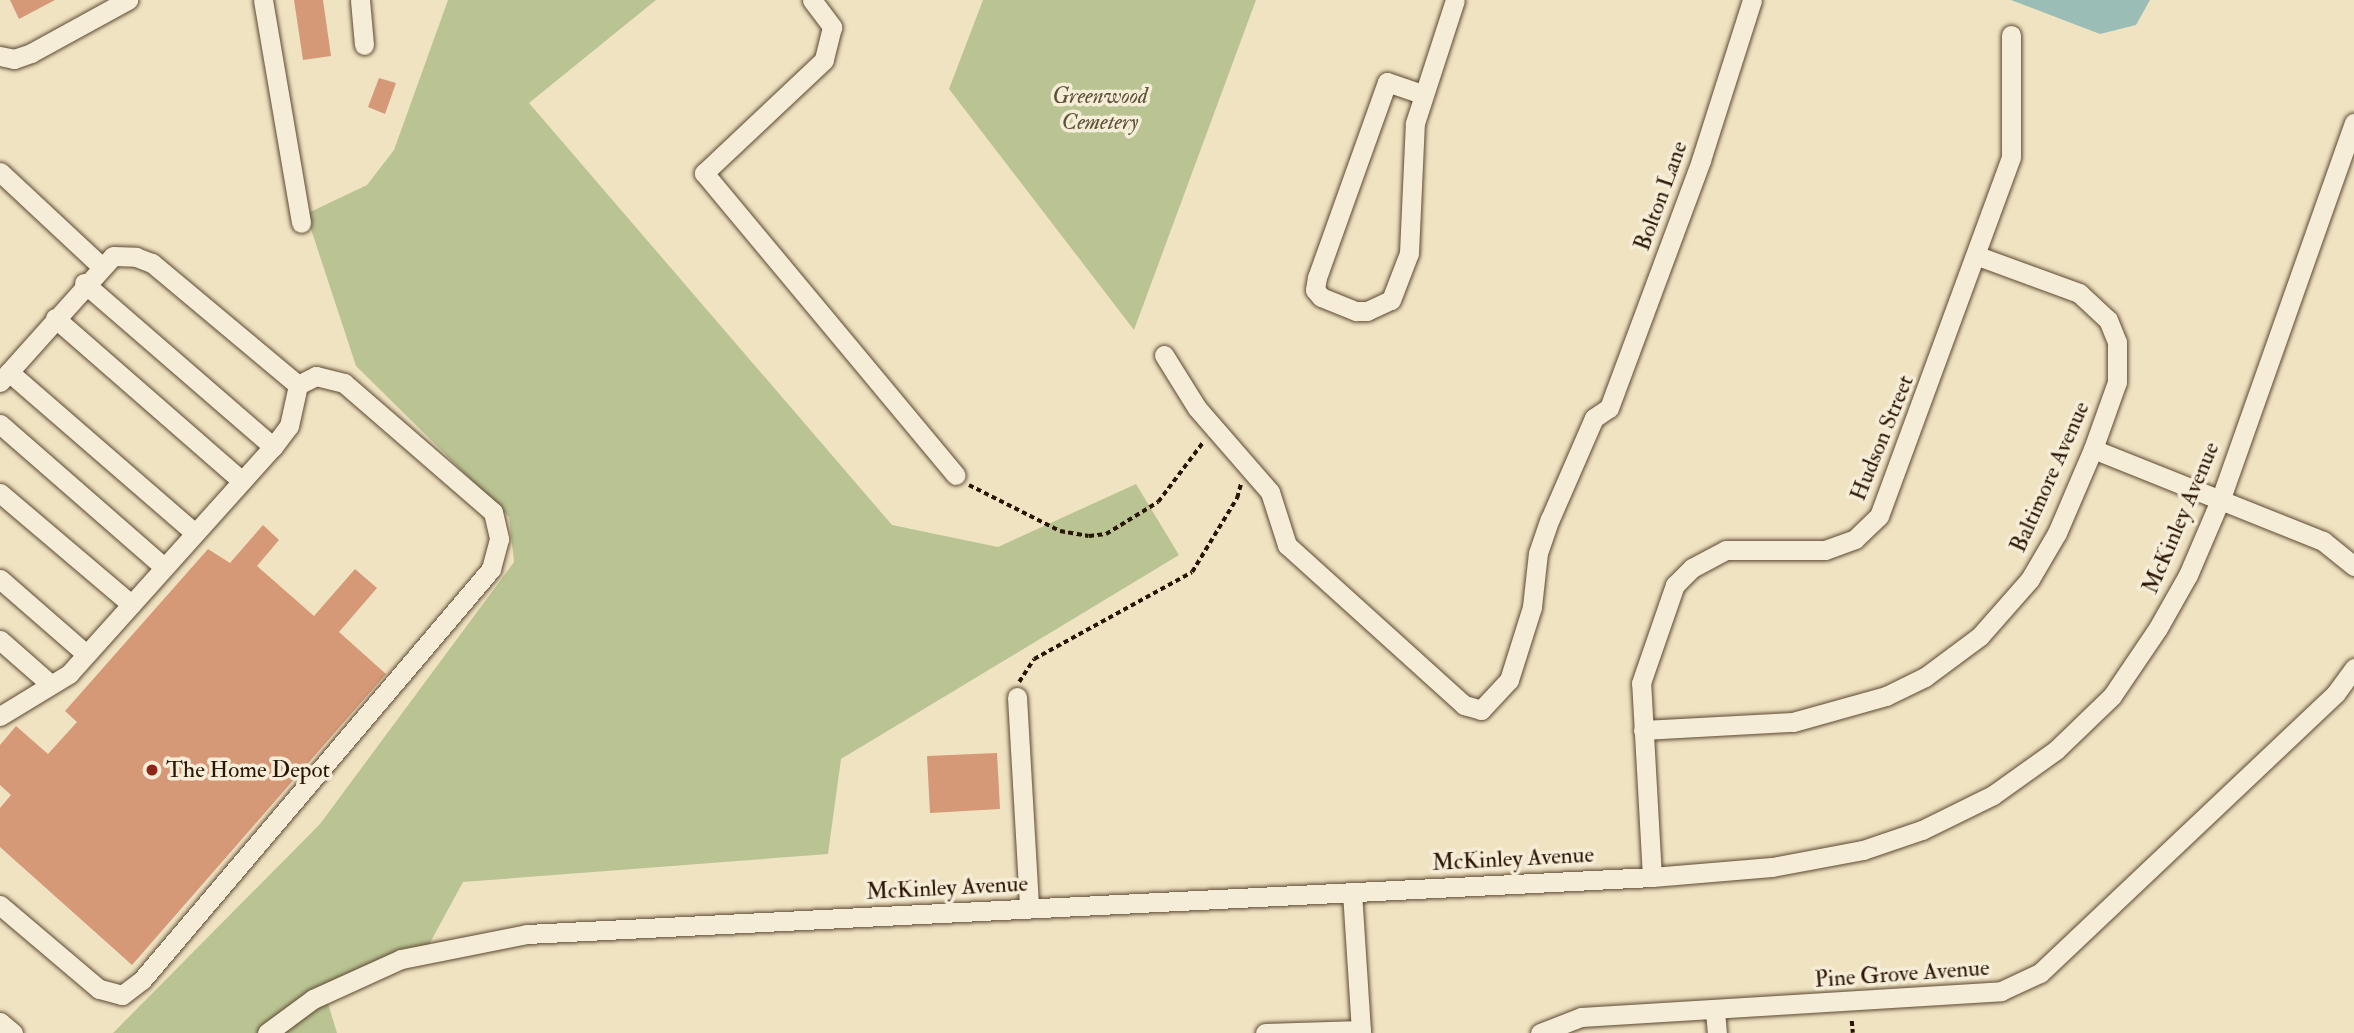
<!DOCTYPE html>
<html>
<head>
<meta charset="utf-8">
<style>
  body { margin:0 }
  #map { position:relative; width:2354px; height:1033px; overflow:hidden; background:#f0e3c2; font-family:"IM FELL Double Pica",serif }
  div>[style] { position:absolute }
  .green>* { inset:0; background:#bac493 }
  .water>* { inset:0; background:#9abeb5 }
  .building>* { inset:0; background:#d69977 }
  .path>* { height:3.5px; margin-top:-1.75px; transform-origin:0; background:repeating-linear-gradient(90deg,#2a1402 0 5px,transparent 0 8.5px) }
  .roads { filter:drop-shadow(0 0 2px #5c4832) drop-shadow(0 0 2px #5c4832) }
  .minor>* { height:19px; margin:-9.5px; padding:0 9.5px; transform-origin:9.5px; border-radius:9.5px; background:#f5edd7 }
  .dots>* { width:19px; height:19px; translate:-50% -50%; box-sizing:border-box; border:4px solid #f5edd7; border-radius:50% }
  span { translate:-50% -50%; white-space:nowrap; text-align:center; line-height:1.15; -webkit-text-stroke:7px #f5edd7; paint-order:stroke }
  .park-label { font-size:23px; color:#5c5235; font-style:italic }
  .street-label { font-size:23px; color:#2a1402 }
  .poi-label { font-size:23px; color:#2a1402 }
  .left { translate:0 -50%; text-align:left }
</style>
</head>
<body>
<div id="map">
  <div class="green">
    <i style="clip-path:polygon(448px 0,656px 0,529px 103px,892px 525px,998px 547px,1136px 484px,1179px 555px,841px 759px,828px 854px,463px 882px,425px 952px,326px 997px,337px 1033px,113px 1033px,320px 824px,514px 562px,509px 517px,356px 366px,306px 214px,367px 185px,394px 150px)"></i>
    <i style="clip-path:polygon(983px 0,1256px 0,1134px 330px,949px 89px)"></i>
  </div>
  <div class="water">
    <i style="clip-path:polygon(2011px 0,2150px 0,2136px 25px,2100px 34px)"></i>
  </div>
  <div class="building">
    <i style="clip-path:polygon(10px 0,55px 0,19px 19px)"></i>
    <i style="clip-path:polygon(294px 0,323px 0,331px 56px,303px 60px)"></i>
    <i style="clip-path:polygon(379px 78px,396px 83px,385px 114px,368px 107px)"></i>
    <i style="clip-path:polygon(263px 525px,279px 540px,257px 566px,314px 616px,355px 569px,377px 588px,339px 632px,386px 674px,132px 965px,0 847px,0 808px,11px 795px,0 785px,0 745px,16px 726px,48px 754px,77px 722px,65px 711px,208px 549px,230px 563px)"></i>
    <i style="clip-path:polygon(997px 753px,1000px 809px,930px 813px,927px 756px)"></i>
  </div>
  <div class="path">
    <i style="left:969px;top:485px;width:102px;rotate:26.8deg"></i>
    <i style="left:1060px;top:531px;width:29px;rotate:10deg"></i>
    <i style="left:1089px;top:536px;width:17px;rotate:-7deg"></i>
    <i style="left:1106px;top:534px;width:61px;rotate:-31.6deg"></i>
    <i style="left:1158px;top:502px;width:76px;rotate:-53deg"></i>
    <i style="left:1019px;top:682px;width:27px;rotate:-57deg"></i>
    <i style="left:1034px;top:659px;width:180px;rotate:-28.8deg"></i>
    <i style="left:1192px;top:572px;width:87px;rotate:-58.7deg"></i>
    <i style="left:1237px;top:498px;width:16px;rotate:-75deg"></i>
    <i style="left:1852px;top:1021px;width:12px;rotate:85deg"></i>
  </div>
  <div class="roads">
    <div class="minor">
      <i style="left:263px;top:0;width:226px;rotate:80.3deg"></i>
      <i style="left:360px;top:0;width:45px;rotate:84.9deg"></i>
      <i style="left:812px;top:0;width:34px;rotate:53deg"></i>
      <i style="left:832px;top:27px;width:34px;rotate:104deg"></i>
      <i style="left:824px;top:60px;width:165px;rotate:136.7deg"></i>
      <i style="left:704px;top:173px;width:393px;rotate:50.2deg"></i>
      <i style="left:0;top:56px;width:14px;rotate:12deg"></i>
      <i style="left:14px;top:59px;width:18px;rotate:-19deg"></i>
      <i style="left:31px;top:53px;width:111px;rotate:-28.7deg"></i>
      <i style="left:1422px;top:94px;width:37px;rotate:-161deg"></i>
      <i style="left:1387px;top:82px;width:207px;rotate:109.7deg"></i>
      <i style="left:1317px;top:277px;width:13px;rotate:99deg"></i>
      <i style="left:1315px;top:290px;width:9px;rotate:49deg"></i>
      <i style="left:1321px;top:297px;width:38px;rotate:22deg"></i>
      <i style="left:1356px;top:311px;width:11px"></i>
      <i style="left:1367px;top:311px;width:26px;rotate:-25deg"></i>
      <i style="left:1391px;top:300px;width:50px;rotate:-69deg"></i>
      <i style="left:1409px;top:253px;width:130px;rotate:-87.4deg"></i>
      <i style="left:1415px;top:123px;width:129px;rotate:-72deg"></i>
      <i style="left:0;top:172px;width:139px;rotate:43deg"></i>
      <i style="left:84px;top:283px;width:250px;rotate:40.9deg"></i>
      <i style="left:55px;top:318px;width:248px;rotate:41.1deg"></i>
      <i style="left:1164px;top:355px;width:62px;rotate:58.1deg"></i>
      <i style="left:1197px;top:408px;width:111px;rotate:49deg"></i>
      <i style="left:1270px;top:492px;width:56px;rotate:72.2deg"></i>
      <i style="left:1287px;top:545px;width:239px;rotate:42.1deg"></i>
      <i style="left:1464px;top:705px;width:18px;rotate:16deg"></i>
      <i style="left:1481px;top:710px;width:41px;rotate:-47deg"></i>
      <i style="left:1509px;top:680px;width:77px;rotate:-72.5deg"></i>
      <i style="left:1532px;top:607px;width:54px;rotate:-83.7deg"></i>
      <i style="left:1538px;top:553px;width:36px;rotate:-71deg"></i>
      <i style="left:1550px;top:519px;width:110px;rotate:-66.5deg"></i>
      <i style="left:1594px;top:418px;width:18px;rotate:-34deg"></i>
      <i style="left:1609px;top:408px;width:265px;rotate:-69.6deg"></i>
      <i style="left:1701px;top:160px;width:168px;rotate:-72.3deg"></i>
      <i style="left:9px;top:372px;width:246px;rotate:40.9deg"></i>
      <i style="left:0;top:382px;width:169px;rotate:-48.1deg"></i>
      <i style="left:113px;top:256px;width:23px;rotate:2deg"></i>
      <i style="left:136px;top:257px;width:17px;rotate:21deg"></i>
      <i style="left:152px;top:263px;width:190px;rotate:39.9deg"></i>
      <i style="left:0;top:424px;width:218px;rotate:41.1deg"></i>
      <i style="left:2093px;top:449px;width:248px;rotate:21.8deg"></i>
      <i style="left:2323px;top:541px;width:40px;rotate:39deg"></i>
      <i style="left:0;top:493px;width:172px;rotate:40.3deg"></i>
      <i style="left:0;top:579px;width:114px;rotate:41.1deg"></i>
      <i style="left:0;top:640px;width:67px;rotate:41.3deg"></i>
      <i style="left:1017px;top:697px;width:211px;rotate:86.7deg"></i>
      <i style="left:0;top:716px;width:81px;rotate:-31.3deg"></i>
      <i style="left:69px;top:674px;width:305px;rotate:-48.1deg"></i>
      <i style="left:273px;top:447px;width:26px;rotate:-53deg"></i>
      <i style="left:289px;top:426px;width:42px;rotate:-77.6deg"></i>
      <i style="left:298px;top:385px;width:20px;rotate:-27deg"></i>
      <i style="left:316px;top:376px;width:29px;rotate:14deg"></i>
      <i style="left:344px;top:383px;width:197px;rotate:40.9deg"></i>
      <i style="left:493px;top:512px;width:28px;rotate:77deg"></i>
      <i style="left:499px;top:539px;width:31px;rotate:105deg"></i>
      <i style="left:491px;top:569px;width:539px;rotate:130.34deg"></i>
      <i style="left:142px;top:980px;width:25px;rotate:143deg"></i>
      <i style="left:122px;top:995px;width:24px;rotate:-165deg"></i>
      <i style="left:99px;top:989px;width:130px;rotate:-139.7deg"></i>
      <i style="left:1643px;top:730px;width:150px;rotate:-3.1deg"></i>
      <i style="left:1793px;top:722px;width:97px;rotate:-15.6deg"></i>
      <i style="left:1886px;top:696px;width:43px;rotate:-26deg"></i>
      <i style="left:1925px;top:677px;width:69px;rotate:-36.7deg"></i>
      <i style="left:1980px;top:636px;width:76px;rotate:-48.7deg"></i>
      <i style="left:2030px;top:579px;width:53px;rotate:-59.6deg"></i>
      <i style="left:2057px;top:533px;width:91px;rotate:-66.8deg"></i>
      <i style="left:2093px;top:449px;width:71px;rotate:-70.3deg"></i>
      <i style="left:2117px;top:382px;width:40px;rotate:-90deg"></i>
      <i style="left:2117px;top:342px;width:24px;rotate:-112deg"></i>
      <i style="left:2108px;top:320px;width:40px;rotate:-137deg"></i>
      <i style="left:2079px;top:293px;width:108px;rotate:-159.9deg"></i>
      <i style="left:1652px;top:877px;width:194px;rotate:-93.2deg"></i>
      <i style="left:1641px;top:683px;width:104px;rotate:-70.9deg"></i>
      <i style="left:1675px;top:585px;width:24px;rotate:-45deg"></i>
      <i style="left:1692px;top:568px;width:38px;rotate:-28deg"></i>
      <i style="left:1726px;top:550px;width:99px"></i>
      <i style="left:1825px;top:550px;width:32px;rotate:-20deg"></i>
      <i style="left:1855px;top:539px;width:33px;rotate:-44deg"></i>
      <i style="left:1879px;top:516px;width:382px;rotate:-69.8deg"></i>
      <i style="left:2011px;top:157px;width:122px;rotate:-90deg"></i>
      <i style="left:1352px;top:892px;width:141px;rotate:86.3deg"></i>
      <i style="left:1715px;top:1011px;width:22px;rotate:85deg"></i>
      <i style="left:0;top:1022px;width:17px;rotate:40deg"></i>
      <i style="left:267px;top:1033px;width:57px;rotate:-36.5deg"></i>
      <i style="left:313px;top:999px;width:97px;rotate:-24.4deg"></i>
      <i style="left:401px;top:959px;width:128px;rotate:-11.2deg"></i>
      <i style="left:527px;top:934px;width:1126px;rotate:-2.9deg"></i>
      <i style="left:1652px;top:877px;width:120px;rotate:-4.8deg"></i>
      <i style="left:1772px;top:867px;width:93px;rotate:-10.6deg"></i>
      <i style="left:1863px;top:850px;width:62px;rotate:-18.7deg"></i>
      <i style="left:1922px;top:830px;width:79px;rotate:-26.2deg"></i>
      <i style="left:1993px;top:795px;width:77px;rotate:-35.5deg"></i>
      <i style="left:2056px;top:750px;width:78px;rotate:-44deg"></i>
      <i style="left:2112px;top:696px;width:82px;rotate:-55.9deg"></i>
      <i style="left:2158px;top:628px;width:61px;rotate:-60.5deg"></i>
      <i style="left:2188px;top:575px;width:84px;rotate:-66.8deg"></i>
      <i style="left:2221px;top:498px;width:398px;rotate:-70.5deg"></i>
      <i style="left:1265px;top:1033px;width:96px;rotate:-1.8deg"></i>
      <i style="left:1540px;top:1033px;width:44px;rotate:-21.3deg"></i>
      <i style="left:1581px;top:1017px;width:421px;rotate:-3.5deg"></i>
      <i style="left:2001px;top:991px;width:43px;rotate:-24.8deg"></i>
      <i style="left:2040px;top:973px;width:407px;rotate:-43.4deg"></i>
      <i style="left:2336px;top:693px;width:31px;rotate:-54deg"></i>
    </div>
  </div>
  <div class="dots">
    <i style="left:152px;top:770px;background:#8f2418"></i>
  </div>
  <div class="park-label">
    <span style="left:1100px;top:109px">Greenwood<br>Cemetery</span>
  </div>
  <div class="street-label">
    <span style="left:1661px;top:196px;rotate:-70deg">Bolton Lane</span>
    <span style="left:1882px;top:438px;rotate:-68deg">Hudson Street</span>
    <span style="left:2050px;top:477px;rotate:-66deg">Baltimore Avenue</span>
    <span style="left:2181px;top:518px;rotate:-67deg">McKinley Avenue</span>
    <span style="left:1513px;top:859px;rotate:-3deg">McKinley Avenue</span>
    <span style="left:947px;top:888px;rotate:-3deg">McKinley Avenue</span>
    <span style="left:1902px;top:974px;rotate:-4deg">Pine Grove Avenue</span>
  </div>
  <div class="poi-label">
    <span class="left" style="left:166px;top:770px">The Home Depot</span>
  </div>
</div>
</body>
</html>
